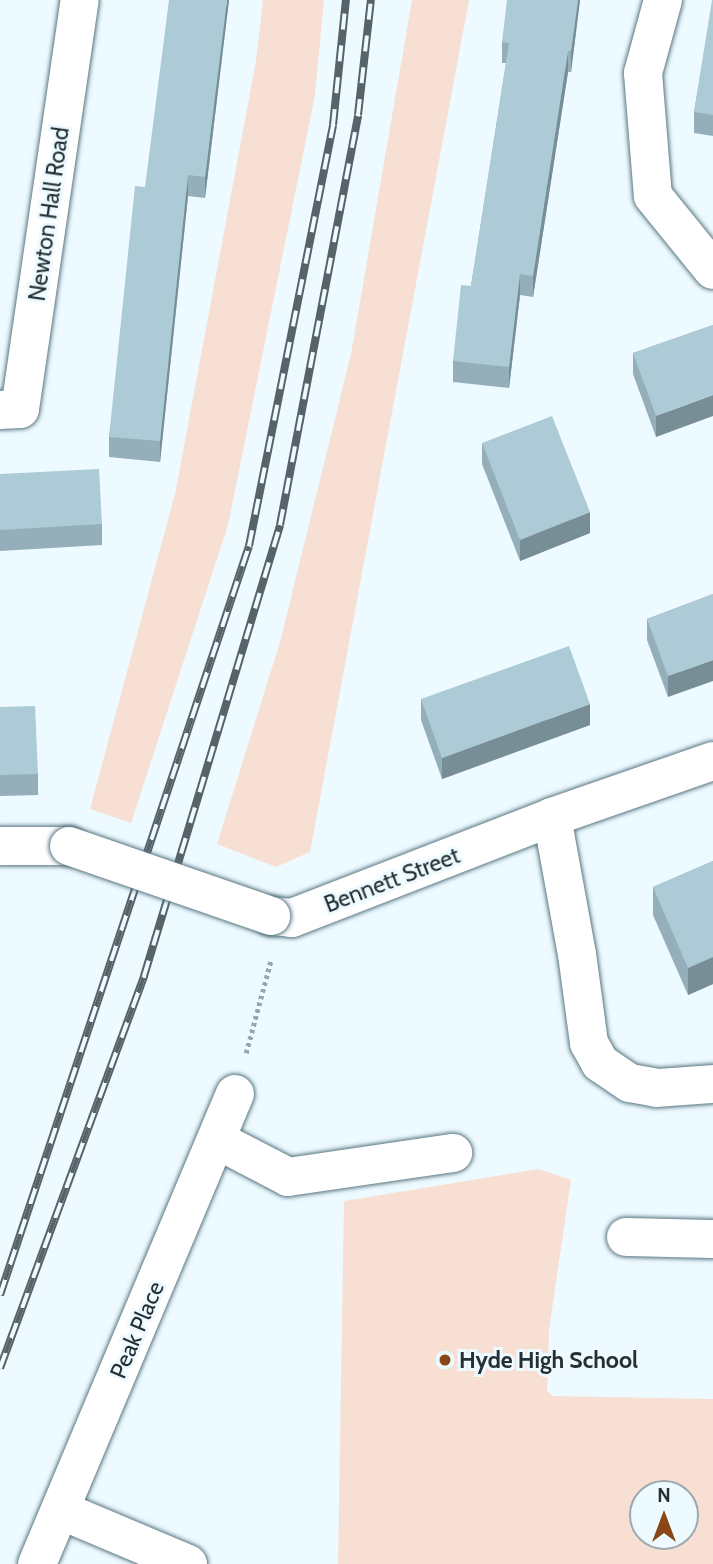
<!DOCTYPE html>
<html>
<head>
<meta charset="utf-8">
<style>
  body { margin:0 }
  #map { position:relative; width:713px; height:1564px; overflow:hidden; background:#edfaff; font-family:Cabin,sans-serif }
  div>[style] { position:absolute }
  .green>* { inset:0; background:#f7e0d3 }
  .path>* { height:4.5px; margin-top:-2.25px; transform-origin:0; background:repeating-linear-gradient(90deg,#98a5aa 0 3.5px,transparent 0 7px) }
  .roads { filter:drop-shadow(0 0 2px #5a7782) drop-shadow(0 0 2px #5a7782) }
  .minor>* { height:38px; margin:-19px; padding:0 19px; transform-origin:19px; border-radius:19px; background:#fff }
  .rail>* { height:8px; margin-top:-4px; transform-origin:0; background:repeating-linear-gradient(90deg,#edfaff 0 16px,#566368 0 32px); box-sizing:border-box; border-block:2px solid #566368 }
  .bridges { filter:drop-shadow(0 0 2px #5a7782) drop-shadow(0 0 2px #5a7782) }
  .minor-bridge>* { height:38px; margin:-19px; padding:0 19px; transform-origin:19px; border-radius:19px; background:#fff }
  .wall>* { inset:0; background:#94afb9 }
  .shaded-wall>* { inset:0; background:#788e96 }
  .building>* { inset:0; background:#accbd7 }
  .dots>* { width:19px; height:19px; translate:-50% -50%; box-sizing:border-box; border:4px solid #edfaff; border-radius:50% }
  span { translate:-50% -50%; white-space:nowrap; text-align:center; line-height:1.15; -webkit-text-stroke:6px #edfaff; paint-order:stroke }
  .street-label { font-size:23px; color:#243035 }
  .poi-label { font-size:23px; color:#243035; font-weight:700 }
  .left { translate:0 -50%; text-align:left }
  .north { position:absolute; left:629px; top:1480px; width:70px; height:70px; box-sizing:border-box; background:#edfaff; border:2px solid #9da9ae; border-radius:50%; rotate:0deg; font-size:19px; font-weight:700; line-height:28px; text-align:center; color:#243035 }
  .north::after { content:''; display:block; margin:auto; width:24px; height:32px; background:#894716; clip-path:polygon(50% 0,100% 100%,50% 72%,0 100%) }
</style>
</head>
<body>
<div id="map">
  <div class="green">
    <i style="clip-path:polygon(263px 0,324px 0,315px 95px,228px 525px,131px 823px,90px 809px,175px 494px,256px 61px)"></i>
    <i style="clip-path:polygon(412px 0,469px 0,310px 852px,276px 867px,217px 844px,280px 642px,351px 354px)"></i>
    <i style="clip-path:polygon(evenodd,539px 1169px,571px 1180px,549px 1330px,547px 1391px,553px 1396px,713px 1399px,713px 1564px,338px 1564px,344px 1201px,539px 1169px,643px 1494px,685px 1494px,685px 1536px,643px 1536px,643px 1494px)"></i>
  </div>
  <div class="path">
    <i style="left:246px;top:1053px;width:96px;rotate:-75deg"></i>
  </div>
  <div class="roads">
    <div class="minor">
      <i style="left:663px;top:0;width:76px;rotate:105.3deg"></i>
      <i style="left:643px;top:73px;width:123px;rotate:85.4deg"></i>
      <i style="left:653px;top:196px;width:95px;rotate:51deg"></i>
      <i style="left:0;top:410px;width:20px;rotate:-3deg"></i>
      <i style="left:20px;top:409px;width:413px;rotate:-81.7deg"></i>
      <i style="left:552px;top:817px;width:139px;rotate:79.7deg"></i>
      <i style="left:577px;top:954px;width:90px;rotate:82.3deg"></i>
      <i style="left:589px;top:1043px;width:23px;rotate:61deg"></i>
      <i style="left:600px;top:1063px;width:36px;rotate:34deg"></i>
      <i style="left:630px;top:1083px;width:27px;rotate:10deg"></i>
      <i style="left:657px;top:1088px;width:56px;rotate:-4.1deg"></i>
      <i style="left:0;top:846px;width:69px"></i>
      <i style="left:271px;top:916px;width:21px;rotate:5deg"></i>
      <i style="left:292px;top:918px;width:279px;rotate:-21.2deg"></i>
      <i style="left:552px;top:817px;width:170px;rotate:-19.2deg"></i>
      <i style="left:217px;top:1140px;width:80px;rotate:27.5deg"></i>
      <i style="left:288px;top:1177px;width:167px;rotate:-8.3deg"></i>
      <i style="left:626px;top:1237px;width:87px;rotate:1.3deg"></i>
      <i style="left:60px;top:1510px;width:139px;rotate:22.9deg"></i>
      <i style="left:37px;top:1564px;width:510px;rotate:-67.16deg"></i>
    </div>
  </div>
  <div class="rail">
    <i style="left:0;top:1295px;width:789px;rotate:-71.61deg"></i>
    <i style="left:249px;top:546px;width:429px;rotate:-78.7deg"></i>
    <i style="left:333px;top:125px;width:126px;rotate:-84.1deg"></i>
    <i style="left:0;top:1368px;width:418px;rotate:-69.8deg"></i>
    <i style="left:144px;top:976px;width:471px;rotate:-73.2deg"></i>
    <i style="left:280px;top:525px;width:417px;rotate:-79.2deg"></i>
    <i style="left:358px;top:115px;width:116px;rotate:-83.6deg"></i>
  </div>
  <div class="bridges">
    <div class="minor-bridge">
      <i style="left:69px;top:846px;width:214px;rotate:19.1deg"></i>
    </div>
  </div>
  <div class="wall">
    <i style="clip-path:polygon(229px 0,205px 198px,188px 196px,160px 462px,109px 457px,109px 437px,145px 187px)"></i>
    <i style="clip-path:polygon(580px 0,571px 72px,568px 72px,533px 297px,520px 295px,509px 388px,453px 382px,453px 361px,471px 286px,506px 63px,502px 63px,502px 42px)"></i>
    <i style="clip-path:polygon(713px 0,713px 136px,694px 133px,694px 112px)"></i>
    <i style="clip-path:polygon(713px 325px,656px 437px,633px 374px,633px 353px)"></i>
    <i style="clip-path:polygon(482px 443px,590px 533px,520px 561px,482px 464px)"></i>
    <i style="clip-path:polygon(0 474px,102px 524px,102px 545px,0 551px)"></i>
    <i style="clip-path:polygon(713px 594px,668px 697px,647px 640px,647px 619px)"></i>
    <i style="clip-path:polygon(421px 699px,590px 725px,442px 779px,421px 720px)"></i>
    <i style="clip-path:polygon(0 707px,38px 774px,38px 795px,0 796px)"></i>
    <i style="clip-path:polygon(713px 861px,713px 984px,688px 995px,653px 915px,653px 887px)"></i>
  </div>
  <div class="shaded-wall">
    <i style="clip-path:polygon(227px 0,229px 0,205px 198px,205px 177px)"></i>
    <i style="clip-path:polygon(578px 0,580px 0,571px 72px,571px 51px)"></i>
    <i style="clip-path:polygon(568px 51px,568px 72px,533px 297px,533px 276px)"></i>
    <i style="clip-path:polygon(188px 175px,188px 196px,160px 462px,160px 441px)"></i>
    <i style="clip-path:polygon(520px 274px,520px 295px,509px 388px,509px 367px)"></i>
    <i style="clip-path:polygon(713px 395px,713px 416px,656px 437px,656px 416px)"></i>
    <i style="clip-path:polygon(590px 512px,590px 533px,520px 561px,520px 540px)"></i>
    <i style="clip-path:polygon(713px 660px,713px 681px,668px 697px,668px 676px)"></i>
    <i style="clip-path:polygon(590px 704px,590px 725px,442px 779px,442px 758px)"></i>
    <i style="clip-path:polygon(713px 957px,713px 984px,688px 995px,688px 968px)"></i>
  </div>
  <div class="building">
    <i style="clip-path:polygon(169px 0,227px 0,205px 177px,188px 175px,160px 441px,109px 437px,135px 186px,145px 187px)"></i>
    <i style="clip-path:polygon(507px 0,578px 0,571px 51px,568px 51px,533px 276px,520px 274px,509px 367px,453px 361px,461px 285px,471px 286px,509px 43px,502px 42px)"></i>
    <i style="clip-path:polygon(712px 0,713px 0,713px 115px,694px 112px)"></i>
    <i style="clip-path:polygon(713px 325px,713px 395px,656px 416px,633px 353px)"></i>
    <i style="clip-path:polygon(552px 416px,590px 512px,520px 540px,482px 443px)"></i>
    <i style="clip-path:polygon(99px 469px,102px 524px,0 530px,0 474px)"></i>
    <i style="clip-path:polygon(713px 594px,713px 660px,668px 676px,647px 619px)"></i>
    <i style="clip-path:polygon(569px 646px,590px 704px,442px 758px,421px 699px)"></i>
    <i style="clip-path:polygon(35px 706px,38px 774px,0 775px,0 707px)"></i>
    <i style="clip-path:polygon(713px 861px,713px 957px,688px 968px,653px 887px)"></i>
  </div>
  <div class="dots">
    <i style="left:445px;top:1360px;background:#894716"></i>
  </div>
  <div class="street-label">
    <span style="left:49px;top:214px;rotate:-82deg">Newton Hall Road</span>
    <span style="left:392px;top:880px;rotate:-21deg">Bennett Street</span>
    <span style="left:137px;top:1330px;rotate:-67deg">Peak Place</span>
  </div>
  <div class="poi-label">
    <span class="left" style="left:459px;top:1360px">Hyde High School</span>
  </div>
  <div class="north">N</div>
</div>
</body>
</html>
